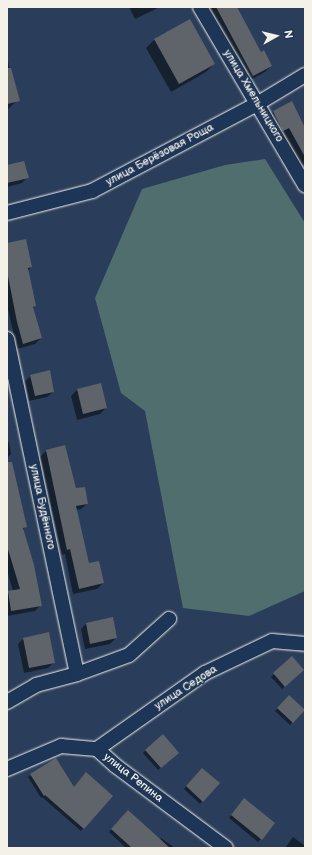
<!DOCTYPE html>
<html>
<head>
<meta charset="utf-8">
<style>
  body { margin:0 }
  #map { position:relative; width:312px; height:855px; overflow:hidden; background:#2a3e5b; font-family:"Balsamiq Sans",sans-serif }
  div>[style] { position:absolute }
  .green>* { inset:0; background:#4f6e6d }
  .shadow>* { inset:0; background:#0007 }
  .building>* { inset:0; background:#5f646a }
  .roads { filter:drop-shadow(0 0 1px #f4f1e8) drop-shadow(0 0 1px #f4f1e8) }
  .street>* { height:14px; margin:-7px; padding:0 7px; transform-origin:7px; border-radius:7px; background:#1d3557 }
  span { translate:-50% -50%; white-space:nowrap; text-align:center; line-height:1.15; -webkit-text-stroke:3px #1d3557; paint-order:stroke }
  .street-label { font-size:11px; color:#f4f1e8 }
  .frame { position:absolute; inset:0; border:8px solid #f4f1e8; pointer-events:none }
  .north { position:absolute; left:256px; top:16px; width:40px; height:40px; -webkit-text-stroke:3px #1d3557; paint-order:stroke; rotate:82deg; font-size:11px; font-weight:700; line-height:16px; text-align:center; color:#f4f1e8 }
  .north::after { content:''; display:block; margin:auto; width:14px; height:18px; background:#f4f1e8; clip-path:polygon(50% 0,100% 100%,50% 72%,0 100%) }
</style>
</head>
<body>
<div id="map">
  <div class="green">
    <i style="clip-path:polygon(265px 159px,305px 223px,305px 591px,249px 616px,183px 608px,145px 411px,121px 393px,95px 298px,142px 189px,225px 165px)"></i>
  </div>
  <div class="shadow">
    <i style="clip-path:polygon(129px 7px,160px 7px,135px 19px)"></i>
    <i style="clip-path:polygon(207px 7px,236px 7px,261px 53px,271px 66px,265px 72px,247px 82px)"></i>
    <i style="clip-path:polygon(190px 20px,214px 64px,206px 72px,171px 92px,146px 48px,154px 40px)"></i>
    <i style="clip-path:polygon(7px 58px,18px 100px,7px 110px)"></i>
    <i style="clip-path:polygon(291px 103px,305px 130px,305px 164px,301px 166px,283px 133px,277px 136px,267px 117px,273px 111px)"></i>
    <i style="clip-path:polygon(7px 166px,28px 177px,22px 183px,7px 187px)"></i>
    <i style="clip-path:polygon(7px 244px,31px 267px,28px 271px,35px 306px,32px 309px,41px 338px,35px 344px,17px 349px,7px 305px)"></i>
    <i style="clip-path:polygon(31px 376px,53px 392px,47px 397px,29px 401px,25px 381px)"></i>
    <i style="clip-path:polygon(100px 384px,106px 408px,100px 414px,77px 420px,71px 396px,77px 390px)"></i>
    <i style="clip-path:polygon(9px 442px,11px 454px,7px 458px,7px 443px)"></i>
    <i style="clip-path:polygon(64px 447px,76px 489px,87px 504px,81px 509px,76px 510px,88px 565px,103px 583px,97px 589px,73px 594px,65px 554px,62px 555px,40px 457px,46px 451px)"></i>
    <i style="clip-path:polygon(7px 478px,26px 526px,23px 530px,41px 605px,35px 611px,7px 616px,7px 593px,13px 591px,7px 570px)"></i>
    <i style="clip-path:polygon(87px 623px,116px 638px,110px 644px,85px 649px,81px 629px)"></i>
    <i style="clip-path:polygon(23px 639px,54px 662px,48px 668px,24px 673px,18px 644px)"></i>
    <i style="clip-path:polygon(292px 658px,303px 670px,282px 689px,271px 677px)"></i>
    <i style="clip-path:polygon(289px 697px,303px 710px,290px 725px,275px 711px)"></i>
    <i style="clip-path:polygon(146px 750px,175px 755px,158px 770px,143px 753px)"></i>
    <i style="clip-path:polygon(56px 759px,73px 788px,112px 796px,81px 831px,42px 797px,41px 798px,28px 777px)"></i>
    <i style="clip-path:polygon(203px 769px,218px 783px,200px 804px,184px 789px)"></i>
    <i style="clip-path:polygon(241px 802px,274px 824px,258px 842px,229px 818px)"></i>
    <i style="clip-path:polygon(128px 811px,159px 840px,161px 838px,175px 848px,126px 848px,109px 832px)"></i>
    <i style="clip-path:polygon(293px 837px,305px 846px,305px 848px,285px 848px)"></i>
  </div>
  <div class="building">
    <i style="clip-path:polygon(216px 7px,237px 7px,261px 52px,264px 50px,272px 66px,253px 76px)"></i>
    <i style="clip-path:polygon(190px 19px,215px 64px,179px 84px,154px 39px)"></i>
    <i style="clip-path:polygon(7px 68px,11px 68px,20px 101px,7px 104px)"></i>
    <i style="clip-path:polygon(292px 101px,305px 128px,305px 157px,289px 128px,283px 131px,273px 111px)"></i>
    <i style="clip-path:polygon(24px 161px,29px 178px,7px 183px,7px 165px)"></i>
    <i style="clip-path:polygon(26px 239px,32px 267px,28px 268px,36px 306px,33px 307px,42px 338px,23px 344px,17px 322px,7px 271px,7px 243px)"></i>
    <i style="clip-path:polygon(50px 370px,54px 392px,35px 396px,30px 375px)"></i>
    <i style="clip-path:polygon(101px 383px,107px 408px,83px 414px,77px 389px)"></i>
    <i style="clip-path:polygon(65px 445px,76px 488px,85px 487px,88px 504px,76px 506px,89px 563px,99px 561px,104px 583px,79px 589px,70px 549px,67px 550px,46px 450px)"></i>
    <i style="clip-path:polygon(7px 462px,12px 462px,27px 527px,23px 528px,34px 565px,42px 606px,11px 611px,8px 591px,20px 589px,7px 546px)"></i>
    <i style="clip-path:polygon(113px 617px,117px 638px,90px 644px,86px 623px)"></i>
    <i style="clip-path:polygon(49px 632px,55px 663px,29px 668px,23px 638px)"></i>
    <i style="clip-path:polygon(292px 656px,304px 670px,285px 687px,273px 673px)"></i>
    <i style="clip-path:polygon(289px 695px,305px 710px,293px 723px,277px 708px)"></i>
    <i style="clip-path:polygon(163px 734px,179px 753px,161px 768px,145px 750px)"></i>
    <i style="clip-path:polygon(56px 758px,74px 787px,86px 772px,113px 796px,84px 829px,45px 795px,44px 796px,30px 774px)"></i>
    <i style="clip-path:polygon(202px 768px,220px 783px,203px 802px,186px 786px)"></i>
    <i style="clip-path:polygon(244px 798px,275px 823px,262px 840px,231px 815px)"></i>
    <i style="clip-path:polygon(128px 810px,170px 848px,132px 848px,111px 829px)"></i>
  </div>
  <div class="roads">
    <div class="street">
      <i style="left:200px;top:7px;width:207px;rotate:59.5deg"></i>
      <i style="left:7px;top:213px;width:88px;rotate:-14.5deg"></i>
      <i style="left:92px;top:191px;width:187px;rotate:-27.8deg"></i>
      <i style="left:257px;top:104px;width:56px;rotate:-31.1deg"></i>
      <i style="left:7px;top:339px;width:342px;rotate:78.2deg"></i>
      <i style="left:7px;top:702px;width:34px;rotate:-30deg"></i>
      <i style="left:36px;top:685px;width:42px;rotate:-15deg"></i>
      <i style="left:77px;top:674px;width:55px;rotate:-20.1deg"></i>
      <i style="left:129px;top:655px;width:54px;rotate:-42deg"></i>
      <i style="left:97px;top:749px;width:132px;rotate:-35.1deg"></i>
      <i style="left:205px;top:673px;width:74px;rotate:-25.5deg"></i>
      <i style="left:272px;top:641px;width:33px;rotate:5deg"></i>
      <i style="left:7px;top:769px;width:59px;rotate:-23.1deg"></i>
      <i style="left:61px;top:746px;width:36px;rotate:5deg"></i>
      <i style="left:97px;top:749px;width:25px;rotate:42deg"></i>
      <i style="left:116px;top:766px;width:137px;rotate:36.7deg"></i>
    </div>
  </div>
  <div class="street-label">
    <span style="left:253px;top:96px;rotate:59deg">улица Хмельницкого</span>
    <span style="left:160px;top:155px;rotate:-28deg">улица Берёзовая Роща</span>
    <span style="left:42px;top:507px;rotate:78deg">улица Будённого</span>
    <span style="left:186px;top:688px;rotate:-33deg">улица Седова</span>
    <span style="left:133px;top:778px;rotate:38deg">улица Репина</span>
  </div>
  <div class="frame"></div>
  <div class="north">N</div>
</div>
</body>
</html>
